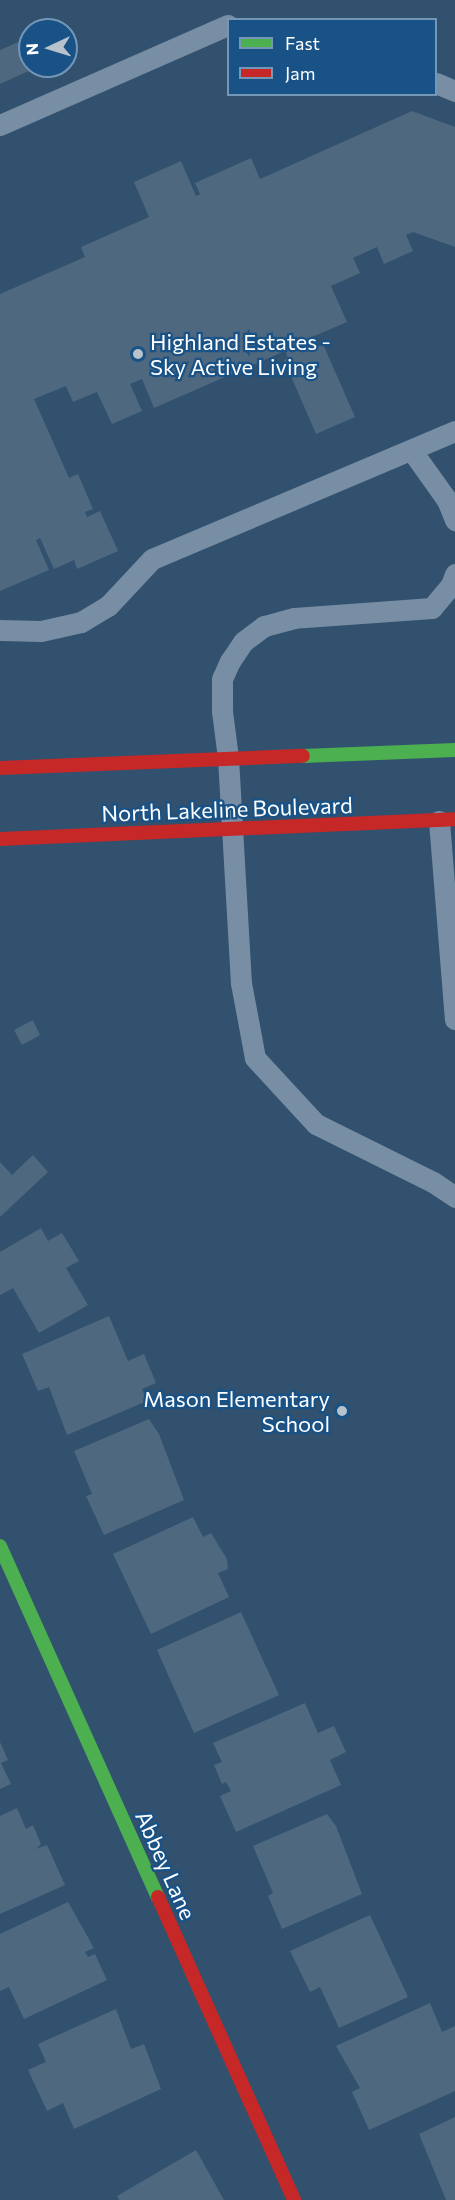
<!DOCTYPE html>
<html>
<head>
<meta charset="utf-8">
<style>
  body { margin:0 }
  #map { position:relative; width:455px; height:2200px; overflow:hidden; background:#31516e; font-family:Commissioner,sans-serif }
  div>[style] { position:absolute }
  .building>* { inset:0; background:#4e687f }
  .lane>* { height:21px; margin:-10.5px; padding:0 10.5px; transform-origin:10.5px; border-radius:10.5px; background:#788ea4 }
  .fast>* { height:14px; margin:-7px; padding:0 7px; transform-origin:7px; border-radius:7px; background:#4caf50 }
  .jam>* { height:14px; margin:-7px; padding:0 7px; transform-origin:7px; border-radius:7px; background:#c62828 }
  .dots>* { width:16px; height:16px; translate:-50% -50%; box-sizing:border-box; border:3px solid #185287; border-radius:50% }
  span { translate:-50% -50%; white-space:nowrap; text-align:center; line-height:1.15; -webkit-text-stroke:4.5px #185287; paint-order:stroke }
  .poi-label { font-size:22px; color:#fff }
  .left { translate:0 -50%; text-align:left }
  .right { translate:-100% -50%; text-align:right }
  .street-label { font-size:22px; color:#fff }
  .legend { position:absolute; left:227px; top:18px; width:210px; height:78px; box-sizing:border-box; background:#185287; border:2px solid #7497b7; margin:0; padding:8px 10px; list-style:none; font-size:18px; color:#fff }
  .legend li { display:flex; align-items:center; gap:12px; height:30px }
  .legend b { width:30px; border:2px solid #7497b7 }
  .north { position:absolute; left:18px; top:18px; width:60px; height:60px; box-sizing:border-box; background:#185287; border:2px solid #7497b7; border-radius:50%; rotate:266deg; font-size:16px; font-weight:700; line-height:24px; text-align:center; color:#fff }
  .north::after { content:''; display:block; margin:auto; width:21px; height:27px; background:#b7c2cc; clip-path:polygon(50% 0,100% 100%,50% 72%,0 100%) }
</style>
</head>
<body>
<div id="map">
  <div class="building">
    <i style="clip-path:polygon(30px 37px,30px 66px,40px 66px,0 84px,0 50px)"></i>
    <i style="clip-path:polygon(412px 111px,455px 127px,455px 247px,413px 232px,406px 235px,413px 251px,384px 264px,377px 247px,353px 258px,360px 273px,331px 286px,347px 322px,312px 337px,316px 347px,323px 344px,355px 417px,316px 434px,284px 360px,288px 358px,285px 351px,154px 408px,142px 379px,130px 384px,142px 411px,112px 424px,97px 392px,73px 402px,66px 386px,34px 399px,69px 478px,78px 474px,93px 509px,85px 512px,87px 517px,100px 511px,118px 551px,77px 569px,74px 560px,54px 569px,40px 538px,36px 540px,49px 570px,0 591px,0 294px,85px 257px,81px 247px,149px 217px,134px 182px,181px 161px,196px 196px,200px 194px,195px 183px,251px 158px,260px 179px)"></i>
    <i style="clip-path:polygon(33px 1020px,40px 1035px,22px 1045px,14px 1030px)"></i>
    <i style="clip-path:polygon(33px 1155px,48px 1172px,0 1217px,0 1162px,12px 1175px)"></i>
    <i style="clip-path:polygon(41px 1228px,48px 1241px,62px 1233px,79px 1261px,66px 1268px,88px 1305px,39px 1333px,13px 1288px,0 1295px,0 1252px)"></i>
    <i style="clip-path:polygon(109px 1316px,128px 1361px,144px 1354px,156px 1383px,142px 1389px,147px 1401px,67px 1435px,49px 1387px,38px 1391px,22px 1354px)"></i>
    <i style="clip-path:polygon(149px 1419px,159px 1434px,184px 1500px,104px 1535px,86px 1496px,92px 1494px,74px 1451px)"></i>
    <i style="clip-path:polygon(193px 1517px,203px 1537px,211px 1533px,227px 1559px,228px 1569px,218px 1573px,229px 1597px,151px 1634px,113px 1554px)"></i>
    <i style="clip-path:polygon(241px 1612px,279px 1695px,194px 1733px,157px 1650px)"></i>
    <i style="clip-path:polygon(305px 1703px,318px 1733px,334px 1726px,346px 1752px,330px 1760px,341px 1785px,236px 1832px,220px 1796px,231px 1791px,226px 1782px,222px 1784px,214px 1765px,222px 1762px,213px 1743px)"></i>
    <i style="clip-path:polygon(0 1742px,8px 1760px,1px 1763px,11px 1784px,0 1789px)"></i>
    <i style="clip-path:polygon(17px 1808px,26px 1829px,33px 1825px,41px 1844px,36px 1849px,47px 1845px,65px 1885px,0 1914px,0 1816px)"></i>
    <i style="clip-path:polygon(327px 1814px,336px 1826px,362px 1894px,282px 1929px,268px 1896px,273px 1893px,253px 1846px)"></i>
    <i style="clip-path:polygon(68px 1902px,94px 1948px,85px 1952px,88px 1957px,95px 1954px,107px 1980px,24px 2019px,9px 1987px,0 1991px,0 1934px)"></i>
    <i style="clip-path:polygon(370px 1915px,408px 1997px,339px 2028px,320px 1987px,310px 1992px,290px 1951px)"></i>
    <i style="clip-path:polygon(430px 2003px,442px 2032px,455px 2026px,455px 2091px,369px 2130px,352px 2092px,360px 2088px,336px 2046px)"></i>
    <i style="clip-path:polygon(116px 2009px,131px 2049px,144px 2044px,161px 2089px,74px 2129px,63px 2103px,47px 2111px,28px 2070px,46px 2062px,38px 2044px)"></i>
    <i style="clip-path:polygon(455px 2117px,455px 2200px,446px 2200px,419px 2134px)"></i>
    <i style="clip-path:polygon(196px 2150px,224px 2200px,119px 2200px,117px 2196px)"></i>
  </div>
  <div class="lane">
    <i style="left:436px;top:83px;width:21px;rotate:23deg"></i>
    <i style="left:0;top:125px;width:249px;rotate:-23.7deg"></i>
    <i style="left:412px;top:451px;width:60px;rotate:54.5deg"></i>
    <i style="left:447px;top:500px;width:22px;rotate:68deg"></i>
    <i style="left:455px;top:574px;width:12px;rotate:110deg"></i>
    <i style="left:451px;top:585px;width:30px;rotate:130deg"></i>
    <i style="left:432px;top:608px;width:138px;rotate:175.9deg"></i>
    <i style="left:294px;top:618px;width:31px;rotate:165deg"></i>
    <i style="left:264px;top:626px;width:26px;rotate:143deg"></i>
    <i style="left:243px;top:642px;width:23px;rotate:124deg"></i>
    <i style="left:230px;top:661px;width:20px;rotate:114deg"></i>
    <i style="left:222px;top:679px;width:32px;rotate:90deg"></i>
    <i style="left:222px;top:711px;width:47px;rotate:82.7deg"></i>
    <i style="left:228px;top:758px;width:225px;rotate:86.7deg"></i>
    <i style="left:241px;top:983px;width:76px;rotate:79.4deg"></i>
    <i style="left:255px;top:1058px;width:90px;rotate:47.3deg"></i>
    <i style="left:316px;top:1124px;width:131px;rotate:26.4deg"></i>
    <i style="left:433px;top:1182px;width:27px;rotate:34deg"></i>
    <i style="left:0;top:630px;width:41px;rotate:1.4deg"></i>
    <i style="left:41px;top:631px;width:41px;rotate:-12.7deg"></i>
    <i style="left:81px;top:622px;width:31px;rotate:-31deg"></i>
    <i style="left:108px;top:606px;width:64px;rotate:-46.9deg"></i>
    <i style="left:152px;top:559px;width:329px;rotate:-22.9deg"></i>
    <i style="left:439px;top:821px;width:199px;rotate:85.4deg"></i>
  </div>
  <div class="fast">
    <i style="left:303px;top:756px;width:152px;rotate:-2.3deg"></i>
    <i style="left:0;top:1546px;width:385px;rotate:65.8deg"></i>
  </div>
  <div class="jam">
    <i style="left:0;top:768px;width:303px;rotate:-2.3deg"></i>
    <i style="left:0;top:839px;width:455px;rotate:-2.5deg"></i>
    <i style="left:158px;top:1897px;width:332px;rotate:65.8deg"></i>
  </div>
  <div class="dots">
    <i style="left:138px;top:354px;background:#b7c2cc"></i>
    <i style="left:342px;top:1411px;background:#b7c2cc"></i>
  </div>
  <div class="poi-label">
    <span class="left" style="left:150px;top:354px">Highland Estates -<br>Sky Active Living</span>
    <span class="right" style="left:330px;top:1411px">Mason Elementary<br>School</span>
  </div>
  <div class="street-label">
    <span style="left:227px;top:809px;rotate:-2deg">North Lakeline Boulevard</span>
    <span style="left:166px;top:1865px;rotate:66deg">Abbey Lane</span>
  </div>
  <ul class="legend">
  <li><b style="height:8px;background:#4caf50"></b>Fast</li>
  <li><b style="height:8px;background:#c62828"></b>Jam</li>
  </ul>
  <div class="north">N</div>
</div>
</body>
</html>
